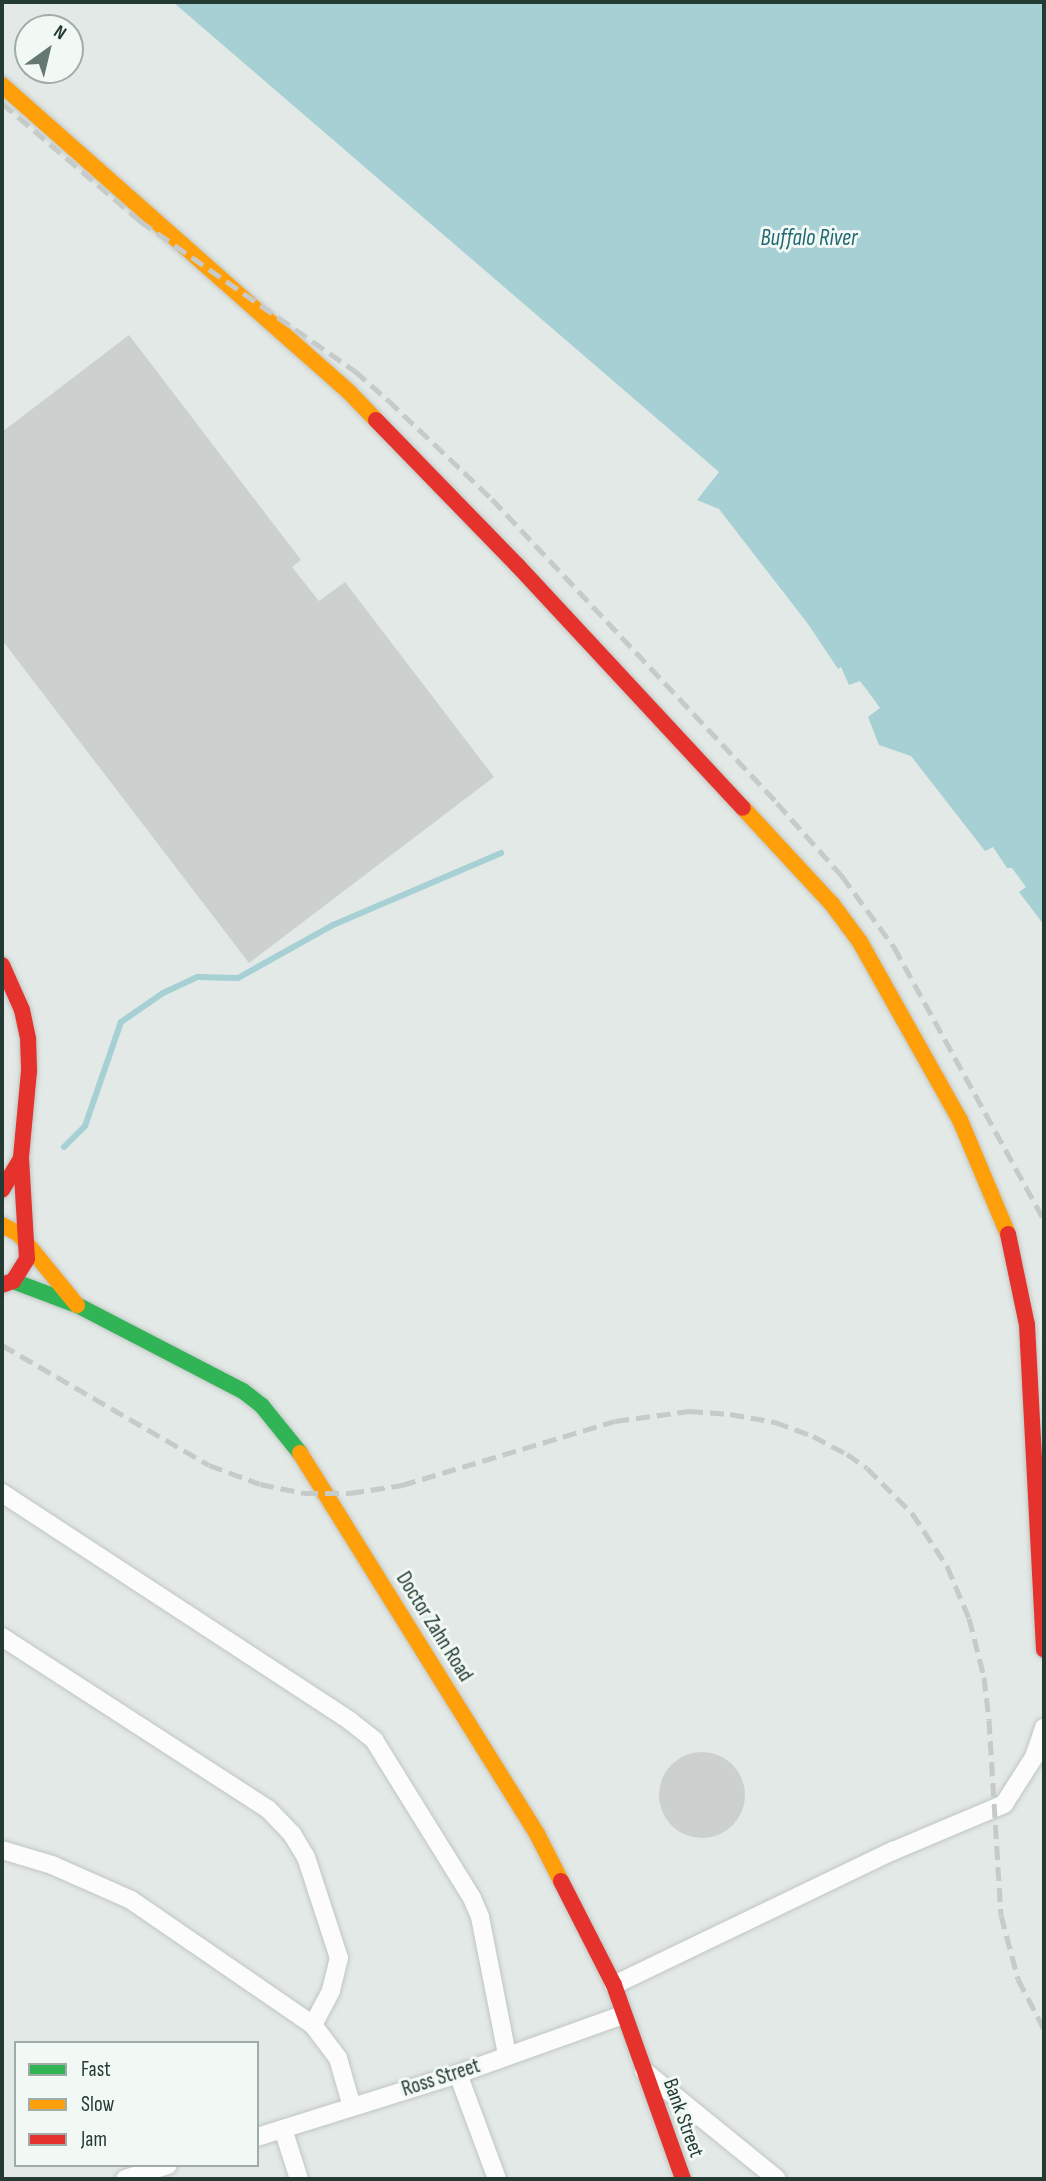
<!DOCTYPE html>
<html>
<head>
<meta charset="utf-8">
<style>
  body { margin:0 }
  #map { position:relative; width:1046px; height:2181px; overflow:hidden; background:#e3e9e6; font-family:"Sofia Sans Condensed",sans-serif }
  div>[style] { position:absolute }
  .water>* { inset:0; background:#a6d0d4 }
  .stream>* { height:6px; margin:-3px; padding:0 3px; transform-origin:3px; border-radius:3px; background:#a6d0d4 }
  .building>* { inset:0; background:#ccd1cf }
  .round { border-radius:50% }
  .roads { filter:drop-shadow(0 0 2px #c0c6c3) drop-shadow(0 0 2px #c0c6c3) }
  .street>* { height:18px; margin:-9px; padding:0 9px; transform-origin:9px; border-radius:9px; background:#fbfcfb }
  .fast>* { height:16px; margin:-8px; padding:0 8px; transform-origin:8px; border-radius:8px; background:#30b455 }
  .slow>* { height:16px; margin:-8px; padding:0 8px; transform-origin:8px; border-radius:8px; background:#ff9f0a }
  .jam>* { height:16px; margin:-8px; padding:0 8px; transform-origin:8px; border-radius:8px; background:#e5322d }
  .rail>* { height:5px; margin-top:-2.5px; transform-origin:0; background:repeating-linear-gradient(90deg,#c6cac9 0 14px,transparent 0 21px) }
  span { translate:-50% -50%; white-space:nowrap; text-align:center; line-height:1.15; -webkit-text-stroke:6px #f2f8f4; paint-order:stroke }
  .street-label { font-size:21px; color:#233b33 }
  .water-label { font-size:23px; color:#206973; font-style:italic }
  .frame { position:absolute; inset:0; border:4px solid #233b33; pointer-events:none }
  .legend { position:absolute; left:14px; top:2041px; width:245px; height:126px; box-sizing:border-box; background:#f2f8f4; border:2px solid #9faca7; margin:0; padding:9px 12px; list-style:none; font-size:21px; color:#233b33 }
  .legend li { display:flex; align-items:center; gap:14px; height:35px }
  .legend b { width:35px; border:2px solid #9faca7 }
  .north { position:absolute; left:14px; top:14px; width:70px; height:70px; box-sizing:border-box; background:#f2f8f4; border:2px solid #9faca7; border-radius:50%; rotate:34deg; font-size:19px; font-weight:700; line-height:28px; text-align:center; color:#233b33 }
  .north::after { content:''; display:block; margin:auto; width:24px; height:32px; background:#667872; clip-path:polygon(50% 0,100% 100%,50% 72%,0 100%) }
</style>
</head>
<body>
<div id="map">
  <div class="water">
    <i style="clip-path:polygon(173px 2px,1043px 2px,1044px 925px,1019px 892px,1026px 887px,1012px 868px,1007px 868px,993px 847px,985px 851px,911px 756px,879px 745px,868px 717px,880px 708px,867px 690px,860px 681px,849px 685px,841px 667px,838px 669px,808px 624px,719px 509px,697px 500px,719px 472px)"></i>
  </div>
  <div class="stream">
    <i style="left:64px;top:1147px;width:30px;rotate:-45deg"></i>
    <i style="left:85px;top:1126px;width:110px;rotate:-70.9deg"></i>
    <i style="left:121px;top:1022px;width:51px;rotate:-34.6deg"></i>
    <i style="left:163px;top:993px;width:38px;rotate:-25deg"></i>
    <i style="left:198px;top:977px;width:40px;rotate:1.4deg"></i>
    <i style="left:238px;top:978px;width:109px;rotate:-29.2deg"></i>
    <i style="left:333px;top:925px;width:183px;rotate:-23.2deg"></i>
  </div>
  <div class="building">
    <i style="clip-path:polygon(129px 335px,301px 560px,292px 567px,319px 601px,345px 582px,494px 777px,249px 963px,2px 640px,2px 432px)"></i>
    <i class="round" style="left:659px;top:1752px;width:86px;height:86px"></i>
  </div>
  <div class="roads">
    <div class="street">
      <i style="left:2px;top:1493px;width:416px;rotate:33.2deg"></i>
      <i style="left:350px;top:1721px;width:31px;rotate:38deg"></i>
      <i style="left:374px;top:1740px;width:186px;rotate:58.2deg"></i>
      <i style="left:472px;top:1898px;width:21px;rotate:67deg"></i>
      <i style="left:480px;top:1917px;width:141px;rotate:78.9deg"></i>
      <i style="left:2px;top:1637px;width:317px;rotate:32.9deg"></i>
      <i style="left:268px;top:1809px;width:35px;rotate:46deg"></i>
      <i style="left:292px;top:1834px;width:27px;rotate:59deg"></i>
      <i style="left:306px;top:1857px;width:106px;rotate:71.9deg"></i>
      <i style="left:339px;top:1958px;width:34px;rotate:104deg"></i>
      <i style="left:331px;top:1991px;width:38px;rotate:118deg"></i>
      <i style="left:2px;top:1850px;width:52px;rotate:16.7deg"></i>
      <i style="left:52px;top:1865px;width:86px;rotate:23.9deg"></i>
      <i style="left:131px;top:1900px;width:221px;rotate:34.5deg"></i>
      <i style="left:313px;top:2025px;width:41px;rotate:52.9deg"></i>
      <i style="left:338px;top:2058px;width:51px;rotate:74.1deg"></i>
      <i style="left:614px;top:1985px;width:310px;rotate:-25.7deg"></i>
      <i style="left:893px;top:1851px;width:121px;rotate:-22.9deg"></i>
      <i style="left:1004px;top:1804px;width:56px;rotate:-57.4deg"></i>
      <i style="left:1034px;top:1757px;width:31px;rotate:-71deg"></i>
      <i style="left:644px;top:2071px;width:171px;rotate:39.1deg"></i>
      <i style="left:458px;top:2074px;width:112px;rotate:69.6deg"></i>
      <i style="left:283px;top:2129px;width:52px;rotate:72.3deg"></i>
      <i style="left:257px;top:2137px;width:211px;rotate:-17.4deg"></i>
      <i style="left:458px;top:2074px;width:175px;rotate:-19.7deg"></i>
      <i style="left:125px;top:2179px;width:45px;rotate:-18deg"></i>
    </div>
    <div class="fast">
      <i style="left:13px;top:1281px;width:68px;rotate:20.6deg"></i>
      <i style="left:77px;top:1305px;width:187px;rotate:27.4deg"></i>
      <i style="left:243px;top:1391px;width:24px;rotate:38deg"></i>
      <i style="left:262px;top:1406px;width:60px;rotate:51deg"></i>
    </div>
    <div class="slow">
      <i style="left:2px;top:85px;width:463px;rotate:41.5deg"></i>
      <i style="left:349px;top:392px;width:39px;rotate:46deg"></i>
      <i style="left:743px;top:808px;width:131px;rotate:47.2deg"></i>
      <i style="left:832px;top:904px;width:47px;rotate:53.6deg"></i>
      <i style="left:860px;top:942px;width:204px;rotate:60.7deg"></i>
      <i style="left:960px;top:1120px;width:124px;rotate:67.2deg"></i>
      <i style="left:2px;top:1225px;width:19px;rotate:28deg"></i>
      <i style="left:19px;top:1234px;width:92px;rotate:50.8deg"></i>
      <i style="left:300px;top:1453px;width:449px;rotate:58.1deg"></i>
      <i style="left:537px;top:1834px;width:53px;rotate:62.9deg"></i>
    </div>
    <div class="jam">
      <i style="left:376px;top:420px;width:204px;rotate:45.8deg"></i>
      <i style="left:518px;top:566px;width:330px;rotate:47.1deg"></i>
      <i style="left:2px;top:965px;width:49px;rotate:66deg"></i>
      <i style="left:22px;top:1010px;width:30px;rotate:78deg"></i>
      <i style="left:28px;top:1039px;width:32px;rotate:88deg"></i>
      <i style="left:29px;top:1071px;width:87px;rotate:95.3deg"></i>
      <i style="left:21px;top:1158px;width:101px;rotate:86.6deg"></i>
      <i style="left:27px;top:1259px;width:26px;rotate:122deg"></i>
      <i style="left:13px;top:1281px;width:12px;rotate:160deg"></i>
      <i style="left:2px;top:1190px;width:37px;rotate:-59deg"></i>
      <i style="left:1008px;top:1234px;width:93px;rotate:78.2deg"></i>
      <i style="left:1027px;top:1325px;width:325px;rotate:87deg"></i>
      <i style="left:561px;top:1881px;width:117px;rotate:63deg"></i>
      <i style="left:614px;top:1985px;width:206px;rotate:70.4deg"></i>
    </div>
  </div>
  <div class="rail">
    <i style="left:2px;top:103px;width:182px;rotate:40.5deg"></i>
    <i style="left:140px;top:221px;width:262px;rotate:34.9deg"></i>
    <i style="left:355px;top:371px;width:44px;rotate:41.3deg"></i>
    <i style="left:388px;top:400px;width:144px;rotate:43.6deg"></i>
    <i style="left:492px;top:499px;width:417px;rotate:46.8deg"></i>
    <i style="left:777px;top:803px;width:98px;rotate:48.3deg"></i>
    <i style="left:842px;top:876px;width:88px;rotate:53.8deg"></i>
    <i style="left:894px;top:947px;width:311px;rotate:61.2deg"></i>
    <i style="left:2px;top:1345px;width:239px;rotate:30.1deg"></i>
    <i style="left:209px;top:1465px;width:54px;rotate:20.4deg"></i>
    <i style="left:260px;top:1484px;width:45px;rotate:11.6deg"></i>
    <i style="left:304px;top:1493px;width:46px"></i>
    <i style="left:350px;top:1493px;width:53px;rotate:-8.7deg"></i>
    <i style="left:402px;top:1485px;width:222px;rotate:-16.7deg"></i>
    <i style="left:615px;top:1421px;width:75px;rotate:-7.7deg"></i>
    <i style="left:689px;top:1411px;width:41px;rotate:4.2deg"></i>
    <i style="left:730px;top:1414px;width:46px;rotate:10.1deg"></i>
    <i style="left:775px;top:1422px;width:40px;rotate:20.2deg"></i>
    <i style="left:813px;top:1436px;width:38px;rotate:28deg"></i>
    <i style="left:847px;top:1454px;width:24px;rotate:35deg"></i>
    <i style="left:867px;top:1468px;width:64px;rotate:45deg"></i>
    <i style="left:912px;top:1513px;width:64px;rotate:56.6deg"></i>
    <i style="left:947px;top:1566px;width:56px;rotate:67.1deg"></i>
    <i style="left:969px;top:1618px;width:61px;rotate:75.7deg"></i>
    <i style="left:984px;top:1677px;width:43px;rotate:83.4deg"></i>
    <i style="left:989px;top:1720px;width:195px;rotate:86.5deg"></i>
    <i style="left:1001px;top:1915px;width:66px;rotate:75.1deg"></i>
    <i style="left:1018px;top:1979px;width:56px;rotate:62.5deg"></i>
  </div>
  <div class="street-label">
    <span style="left:434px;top:1627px;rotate:58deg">Doctor Zahn Road</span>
    <span style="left:441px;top:2078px;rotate:-18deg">Ross Street</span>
    <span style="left:683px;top:2118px;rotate:70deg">Bank Street</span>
  </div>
  <div class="water-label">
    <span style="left:809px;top:238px">Buffalo River</span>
  </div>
  <div class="frame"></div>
  <ul class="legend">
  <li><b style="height:9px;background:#30b455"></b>Fast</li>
  <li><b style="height:9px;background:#ff9f0a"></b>Slow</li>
  <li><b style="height:9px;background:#e5322d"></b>Jam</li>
  </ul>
  <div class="north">N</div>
</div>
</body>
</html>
